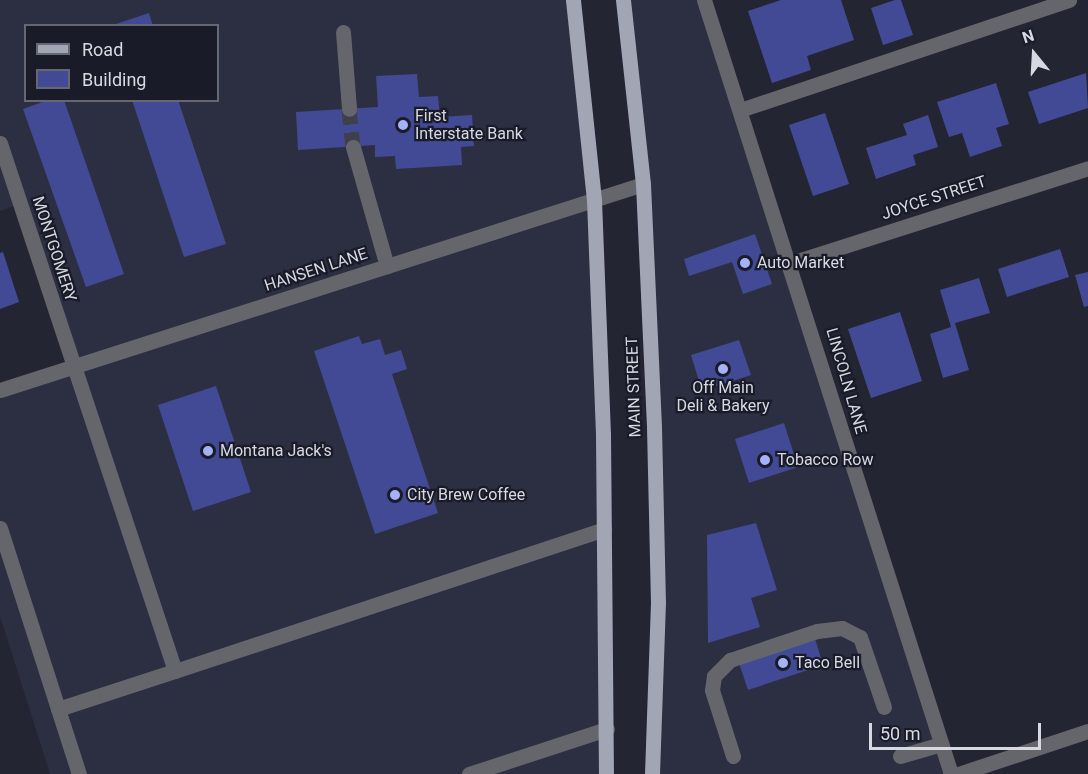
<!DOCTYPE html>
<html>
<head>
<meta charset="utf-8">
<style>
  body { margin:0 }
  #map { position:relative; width:1088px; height:774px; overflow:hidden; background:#232532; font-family:Roboto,sans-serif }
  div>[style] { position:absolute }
  .built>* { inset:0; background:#2c2e41 }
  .building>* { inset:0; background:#434a95 }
  .minor-tunnel>* { height:15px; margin-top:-7.5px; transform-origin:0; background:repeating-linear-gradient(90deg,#3e404c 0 15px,transparent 0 23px) }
  .minor>* { height:15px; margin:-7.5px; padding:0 7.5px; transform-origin:7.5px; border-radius:7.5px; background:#64666c }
  .major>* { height:15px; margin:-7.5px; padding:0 7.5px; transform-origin:7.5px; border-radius:7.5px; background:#a2a5b3 }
  .dots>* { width:16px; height:16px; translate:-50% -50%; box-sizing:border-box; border:3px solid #191c28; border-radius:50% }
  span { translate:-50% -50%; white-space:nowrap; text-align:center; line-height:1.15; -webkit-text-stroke:4.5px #191c28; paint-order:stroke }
  .poi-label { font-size:16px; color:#d7d9e2 }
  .left { translate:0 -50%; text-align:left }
  .street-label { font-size:16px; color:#d7d9e2 }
  .legend { position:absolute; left:24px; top:24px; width:195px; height:78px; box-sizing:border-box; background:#191c28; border:2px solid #656872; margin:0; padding:8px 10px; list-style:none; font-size:18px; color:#d7d9e2 }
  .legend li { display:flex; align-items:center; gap:12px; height:30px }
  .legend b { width:30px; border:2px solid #656872 }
  .north { position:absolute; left:1004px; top:24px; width:60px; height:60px; -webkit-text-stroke:4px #191c28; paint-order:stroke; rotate:342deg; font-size:16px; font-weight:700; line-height:24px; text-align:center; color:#d7d9e2 }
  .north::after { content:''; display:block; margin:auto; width:21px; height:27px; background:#d7d9e2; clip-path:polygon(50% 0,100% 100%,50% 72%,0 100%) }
  .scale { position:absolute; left:869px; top:723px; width:172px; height:27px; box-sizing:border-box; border:3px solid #d7d9e2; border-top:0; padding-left:8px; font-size:18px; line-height:21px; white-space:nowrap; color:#d7d9e2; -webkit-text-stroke:4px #191c28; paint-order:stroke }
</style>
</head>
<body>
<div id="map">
  <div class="built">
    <i style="clip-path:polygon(evenodd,0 0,573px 0,594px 200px,604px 774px,50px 774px,0 616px,0 390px,74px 366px,20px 204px,0 211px,0 0,26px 26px,218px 26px,218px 100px,26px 100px,26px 26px)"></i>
    <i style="clip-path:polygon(624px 0,704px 0,957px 774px,652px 774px,658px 602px,643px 184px)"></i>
  </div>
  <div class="building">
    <i style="clip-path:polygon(781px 0,841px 0,854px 40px,807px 56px,811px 70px,772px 83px,748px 11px)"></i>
    <i style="clip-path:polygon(895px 0,901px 0,913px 35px,883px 45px,871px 8px)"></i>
    <i style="clip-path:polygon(149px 13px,153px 26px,113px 26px,113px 25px)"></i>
    <i style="clip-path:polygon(1086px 73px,1088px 108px,1039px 124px,1028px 92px)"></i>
    <i style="clip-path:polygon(417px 74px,419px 97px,438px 96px,440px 117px,472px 115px,474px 146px,461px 147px,462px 165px,396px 169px,395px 156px,375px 157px,375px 145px,298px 150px,296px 112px,378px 107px,376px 76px)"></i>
    <i style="clip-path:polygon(996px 83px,1009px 124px,996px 128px,1002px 146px,970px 157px,962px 133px,949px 137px,937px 102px)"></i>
    <i style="clip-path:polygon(48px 100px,64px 100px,124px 274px,86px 287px,23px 109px)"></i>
    <i style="clip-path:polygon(132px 100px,178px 100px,226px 244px,184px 257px)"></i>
    <i style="clip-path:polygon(825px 113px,849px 184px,813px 196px,789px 125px)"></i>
    <i style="clip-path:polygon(928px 115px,938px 147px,913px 155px,916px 165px,876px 179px,866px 148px,907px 135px,903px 124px)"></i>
    <i style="clip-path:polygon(755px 234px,772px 284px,743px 294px,732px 262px,689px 276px,684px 259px)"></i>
    <i style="clip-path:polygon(1060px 249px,1069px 277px,1007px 297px,998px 269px)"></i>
    <i style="clip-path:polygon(3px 252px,19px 302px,0 309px,0 253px)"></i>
    <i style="clip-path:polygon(1088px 272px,1088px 306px,1084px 307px,1075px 275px)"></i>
    <i style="clip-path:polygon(979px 278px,990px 313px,955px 323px,969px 370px,943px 378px,930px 334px,951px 327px,940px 290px)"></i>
    <i style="clip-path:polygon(900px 312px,922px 381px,871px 398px,848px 329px)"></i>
    <i style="clip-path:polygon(359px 336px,362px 344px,380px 339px,385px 355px,401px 350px,407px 369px,392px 374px,438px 513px,375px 534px,314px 351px)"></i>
    <i style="clip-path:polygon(739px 340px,751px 375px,702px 391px,691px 355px)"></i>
    <i style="clip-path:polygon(216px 386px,251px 492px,193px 511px,158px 405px)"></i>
    <i style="clip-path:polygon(784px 423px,798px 467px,749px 483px,735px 439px)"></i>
    <i style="clip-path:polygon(756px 523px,777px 590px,751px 598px,760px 627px,708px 643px,707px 535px)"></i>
    <i style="clip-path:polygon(814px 635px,823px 665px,748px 690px,738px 660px)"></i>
  </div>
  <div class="minor-tunnel">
    <i style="left:349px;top:109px;width:38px;rotate:84deg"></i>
  </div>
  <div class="minor">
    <i style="left:704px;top:0;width:812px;rotate:72.3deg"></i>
    <i style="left:343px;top:32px;width:77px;rotate:85.5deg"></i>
    <i style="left:740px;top:110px;width:347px;rotate:-18.5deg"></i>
    <i style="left:0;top:143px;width:556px;rotate:71.66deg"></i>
    <i style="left:175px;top:671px;width:452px;rotate:-18.3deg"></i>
    <i style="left:353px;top:147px;width:124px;rotate:74.1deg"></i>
    <i style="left:791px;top:263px;width:312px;rotate:-17.7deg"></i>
    <i style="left:0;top:390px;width:675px;rotate:-17.76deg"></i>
    <i style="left:0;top:528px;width:190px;rotate:72.2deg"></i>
    <i style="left:733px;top:756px;width:69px;rotate:-107.7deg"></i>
    <i style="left:712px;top:690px;width:14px;rotate:-82deg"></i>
    <i style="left:714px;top:676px;width:23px;rotate:-45deg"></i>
    <i style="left:730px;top:660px;width:92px;rotate:-18.4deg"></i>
    <i style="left:817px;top:631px;width:25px;rotate:-7deg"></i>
    <i style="left:842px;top:628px;width:20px;rotate:27deg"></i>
    <i style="left:860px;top:637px;width:74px;rotate:71.1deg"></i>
    <i style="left:900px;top:756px;width:43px;rotate:-16.3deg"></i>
    <i style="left:79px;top:774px;width:68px;rotate:-107.9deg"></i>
    <i style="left:58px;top:709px;width:123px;rotate:-18deg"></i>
    <i style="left:469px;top:774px;width:145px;rotate:-18.1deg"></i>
    <i style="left:958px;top:774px;width:137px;rotate:-18.3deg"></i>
  </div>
  <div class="major">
    <i style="left:573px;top:0;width:201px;rotate:84deg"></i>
    <i style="left:594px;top:200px;width:234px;rotate:87.8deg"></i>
    <i style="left:603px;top:434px;width:340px;rotate:89.5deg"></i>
    <i style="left:623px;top:0;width:185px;rotate:83.8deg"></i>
    <i style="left:643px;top:184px;width:243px;rotate:87.4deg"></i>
    <i style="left:654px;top:427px;width:175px;rotate:88.7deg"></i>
    <i style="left:658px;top:602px;width:172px;rotate:92deg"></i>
  </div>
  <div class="dots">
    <i style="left:403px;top:125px;background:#a5b1fc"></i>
    <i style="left:745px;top:263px;background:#a5b1fc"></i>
    <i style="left:723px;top:369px;background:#a5b1fc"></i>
    <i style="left:208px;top:451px;background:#a5b1fc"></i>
    <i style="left:765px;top:460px;background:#a5b1fc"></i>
    <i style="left:395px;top:495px;background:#a5b1fc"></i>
    <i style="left:783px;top:663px;background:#a5b1fc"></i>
  </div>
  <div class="poi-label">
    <span class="left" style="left:415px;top:125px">First<br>Interstate Bank</span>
    <span class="left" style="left:757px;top:263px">Auto Market</span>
    <span style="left:723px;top:397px">Off Main<br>Deli &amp; Bakery</span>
    <span class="left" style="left:220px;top:451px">Montana Jack's</span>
    <span class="left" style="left:777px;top:460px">Tobacco Row</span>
    <span class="left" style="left:407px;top:495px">City Brew Coffee</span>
    <span class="left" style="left:795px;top:663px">Taco Bell</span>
  </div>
  <div class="street-label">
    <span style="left:934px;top:198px;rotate:-18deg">JOYCE STREET</span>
    <span style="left:54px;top:249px;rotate:72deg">MONTGOMERY</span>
    <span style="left:316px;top:270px;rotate:-18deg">HANSEN LANE</span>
    <span style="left:846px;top:381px;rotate:74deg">LINCOLN LANE</span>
    <span style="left:634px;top:387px;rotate:-92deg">MAIN STREET</span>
  </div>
  <ul class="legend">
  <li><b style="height:8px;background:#a2a5b3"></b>Road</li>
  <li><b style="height:16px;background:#434a95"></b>Building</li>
  </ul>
  <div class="north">N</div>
  <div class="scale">50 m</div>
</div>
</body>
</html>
